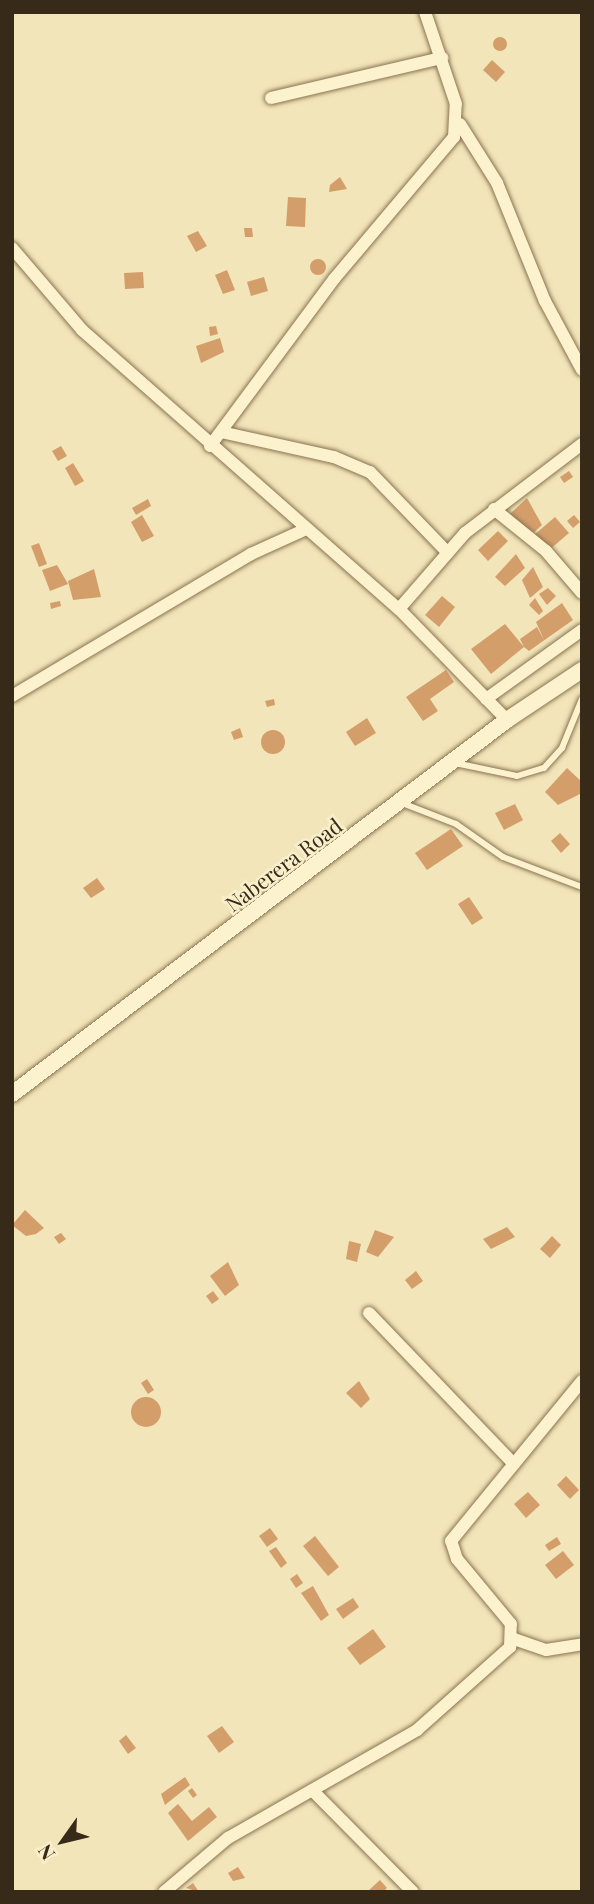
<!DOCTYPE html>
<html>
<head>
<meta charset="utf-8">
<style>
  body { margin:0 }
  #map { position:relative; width:594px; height:1904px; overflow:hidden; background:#f2e5b9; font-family:"Playfair Display",serif }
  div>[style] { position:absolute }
  .building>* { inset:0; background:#d49e6b }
  .round { border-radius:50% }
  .roads { filter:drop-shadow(0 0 2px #8a7452) drop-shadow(0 0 2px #8a7452) }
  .lane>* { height:6px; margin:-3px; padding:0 3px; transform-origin:3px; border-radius:3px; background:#fcf2cd }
  .street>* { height:12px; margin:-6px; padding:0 6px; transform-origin:6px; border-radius:6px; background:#fcf2cd }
  .secondary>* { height:16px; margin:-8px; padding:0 8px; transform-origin:8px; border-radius:8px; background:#fcf2cd }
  span { translate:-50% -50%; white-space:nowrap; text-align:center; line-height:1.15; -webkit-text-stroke:5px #f9efca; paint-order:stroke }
  .street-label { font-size:21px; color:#372a19 }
  .frame { position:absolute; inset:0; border:14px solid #372a19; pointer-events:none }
  .north { position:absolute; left:28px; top:1806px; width:70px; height:70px; -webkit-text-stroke:5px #f9efca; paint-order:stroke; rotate:236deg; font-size:19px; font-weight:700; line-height:28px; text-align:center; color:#372a19 }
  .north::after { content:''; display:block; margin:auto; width:24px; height:32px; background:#372a19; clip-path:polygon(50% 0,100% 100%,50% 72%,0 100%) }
</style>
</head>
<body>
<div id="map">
  <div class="building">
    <i class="round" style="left:493px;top:37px;width:14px;height:14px"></i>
    <i style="clip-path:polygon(492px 60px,505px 72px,496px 82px,483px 70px)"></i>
    <i style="clip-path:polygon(340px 177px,347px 189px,329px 192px,330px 185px)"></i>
    <i style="clip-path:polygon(288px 197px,306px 198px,305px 227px,286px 226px)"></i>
    <i style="clip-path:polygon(244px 228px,252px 228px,253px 237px,245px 237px)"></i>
    <i style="clip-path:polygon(198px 231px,207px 246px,196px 252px,187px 236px)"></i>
    <i class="round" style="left:310px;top:259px;width:16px;height:16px"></i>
    <i style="clip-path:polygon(227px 270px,235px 290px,223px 294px,215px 275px)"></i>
    <i style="clip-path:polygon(143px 272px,144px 288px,125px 289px,124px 273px)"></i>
    <i style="clip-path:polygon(264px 277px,268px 291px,251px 296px,247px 282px)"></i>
    <i style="clip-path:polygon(216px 326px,218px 334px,210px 336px,209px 327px)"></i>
    <i style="clip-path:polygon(220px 338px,224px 352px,201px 363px,196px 346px)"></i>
    <i style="clip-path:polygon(61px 446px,67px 456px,58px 461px,52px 451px)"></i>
    <i style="clip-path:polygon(73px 463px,84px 481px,75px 486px,65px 468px)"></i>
    <i style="clip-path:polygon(569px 471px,573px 477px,564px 483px,560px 477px)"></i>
    <i style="clip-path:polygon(527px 498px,542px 525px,530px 536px,510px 514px)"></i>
    <i style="clip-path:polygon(148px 499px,151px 506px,136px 515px,132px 508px)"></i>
    <i style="clip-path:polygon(142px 515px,154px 536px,142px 542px,131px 522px)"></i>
    <i style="clip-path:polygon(574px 515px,580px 522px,573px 528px,567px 521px)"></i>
    <i style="clip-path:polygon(555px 517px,569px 533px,548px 551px,534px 535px)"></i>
    <i style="clip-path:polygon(498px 531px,508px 541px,488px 561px,478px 550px)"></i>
    <i style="clip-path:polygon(39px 543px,47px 564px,39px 567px,31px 546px)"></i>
    <i style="clip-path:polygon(516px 554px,525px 568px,505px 586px,495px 577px)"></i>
    <i style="clip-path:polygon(57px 565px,68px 584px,50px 591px,42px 570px)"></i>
    <i style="clip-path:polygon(533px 567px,543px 587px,530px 598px,522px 580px)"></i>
    <i style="clip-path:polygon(94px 569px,101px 597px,73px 600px,68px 581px)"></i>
    <i style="clip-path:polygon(548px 588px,556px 596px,547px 605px,539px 594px)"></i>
    <i style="clip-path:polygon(442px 596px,455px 607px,439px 627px,425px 615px)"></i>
    <i style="clip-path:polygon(535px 598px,543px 611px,539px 615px,529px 605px)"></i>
    <i style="clip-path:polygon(60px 601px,61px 606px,51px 609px,50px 603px)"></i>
    <i style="clip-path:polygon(562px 603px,573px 620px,529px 651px,524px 647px,491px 674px,471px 649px,505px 624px,524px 647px,520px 639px,537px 627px,544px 640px,536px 622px)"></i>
    <i style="clip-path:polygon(446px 670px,454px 682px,430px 699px,438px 711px,423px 721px,406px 697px)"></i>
    <i style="clip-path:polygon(274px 699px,275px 705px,267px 707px,265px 701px)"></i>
    <i style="clip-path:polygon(367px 718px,376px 733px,355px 746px,346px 732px)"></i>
    <i style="clip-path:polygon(240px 728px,243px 737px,234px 740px,231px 732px)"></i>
    <i class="round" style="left:261px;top:730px;width:24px;height:24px"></i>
    <i style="clip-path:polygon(567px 768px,582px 782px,582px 793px,558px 805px,545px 792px)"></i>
    <i style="clip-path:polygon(515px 804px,523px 820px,504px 830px,495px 813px)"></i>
    <i style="clip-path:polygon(451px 829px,463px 846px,427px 870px,415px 853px)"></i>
    <i style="clip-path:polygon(560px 833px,570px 844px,561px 853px,551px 841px)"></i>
    <i style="clip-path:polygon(97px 878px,105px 889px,91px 898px,83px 888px)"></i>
    <i style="clip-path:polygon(469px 897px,483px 918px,472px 925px,458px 904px)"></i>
    <i style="clip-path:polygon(25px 1210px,44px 1228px,36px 1234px,26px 1236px,12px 1225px)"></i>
    <i style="clip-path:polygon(507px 1227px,515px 1237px,491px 1249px,483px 1239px)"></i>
    <i style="clip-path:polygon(375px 1230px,394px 1237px,378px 1257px,366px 1252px)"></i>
    <i style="clip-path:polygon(61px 1233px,66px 1239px,59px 1244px,54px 1237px)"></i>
    <i style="clip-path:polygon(552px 1236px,561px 1245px,550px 1258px,540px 1249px)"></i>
    <i style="clip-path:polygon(349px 1241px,361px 1244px,357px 1262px,346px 1259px)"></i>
    <i style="clip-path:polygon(228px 1262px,239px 1285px,225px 1296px,210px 1276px)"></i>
    <i style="clip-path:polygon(416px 1271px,423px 1281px,412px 1289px,405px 1280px)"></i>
    <i style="clip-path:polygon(213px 1291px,219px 1299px,212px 1304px,206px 1296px)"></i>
    <i style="clip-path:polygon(147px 1379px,154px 1390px,148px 1394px,141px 1383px)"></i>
    <i style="clip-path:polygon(359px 1381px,370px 1399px,361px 1408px,346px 1393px)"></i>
    <i class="round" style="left:131px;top:1397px;width:30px;height:30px"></i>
    <i style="clip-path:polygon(566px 1476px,579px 1490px,570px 1499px,557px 1485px)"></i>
    <i style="clip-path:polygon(528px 1492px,540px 1505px,526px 1518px,514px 1504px)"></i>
    <i style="clip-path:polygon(270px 1528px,278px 1539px,267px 1547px,259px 1536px)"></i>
    <i style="clip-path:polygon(315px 1536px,339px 1567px,328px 1576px,303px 1546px)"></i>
    <i style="clip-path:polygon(557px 1537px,561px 1544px,549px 1551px,545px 1545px)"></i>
    <i style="clip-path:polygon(276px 1547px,287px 1563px,281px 1568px,269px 1551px)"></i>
    <i style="clip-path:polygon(563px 1551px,574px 1565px,556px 1579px,545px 1565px)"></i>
    <i style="clip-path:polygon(297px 1574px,303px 1583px,296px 1588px,290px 1579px)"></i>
    <i style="clip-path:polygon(313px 1586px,329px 1615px,321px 1621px,301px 1593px)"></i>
    <i style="clip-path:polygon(353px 1598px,359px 1607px,343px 1619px,336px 1609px)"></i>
    <i style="clip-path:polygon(373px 1629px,386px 1647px,360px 1665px,347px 1648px)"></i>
    <i style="clip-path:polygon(222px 1726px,234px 1742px,219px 1753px,207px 1736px)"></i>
    <i style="clip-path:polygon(126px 1735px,136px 1748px,128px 1754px,119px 1741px)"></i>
    <i style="clip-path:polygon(185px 1777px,190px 1785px,165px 1805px,161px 1794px)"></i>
    <i style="clip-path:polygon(192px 1788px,197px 1795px,193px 1798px,188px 1791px)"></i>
    <i style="clip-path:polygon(178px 1804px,192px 1821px,209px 1807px,217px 1817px,188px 1841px,168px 1813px)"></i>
    <i style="clip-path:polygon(238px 1867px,245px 1878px,233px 1881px,228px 1873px)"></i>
    <i style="clip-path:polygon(380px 1880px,387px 1888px,383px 1892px,367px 1892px)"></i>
    <i style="clip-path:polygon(193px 1883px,199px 1892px,186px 1888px)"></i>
  </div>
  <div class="roads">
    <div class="lane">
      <i style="left:455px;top:763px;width:63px;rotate:11.8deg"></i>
      <i style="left:517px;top:776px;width:28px;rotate:-17deg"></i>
      <i style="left:544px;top:768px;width:27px;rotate:-48deg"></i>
      <i style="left:562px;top:748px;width:53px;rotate:-67.8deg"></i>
      <i style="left:402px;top:803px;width:58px;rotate:21.3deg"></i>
      <i style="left:456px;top:824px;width:57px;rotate:35.1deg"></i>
      <i style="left:503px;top:857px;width:85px;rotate:20.8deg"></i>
    </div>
    <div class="street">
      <i style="left:271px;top:98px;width:176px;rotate:-13.2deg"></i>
      <i style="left:460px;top:124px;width:70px;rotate:57.9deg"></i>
      <i style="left:497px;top:183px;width:127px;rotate:67.9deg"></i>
      <i style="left:545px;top:301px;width:78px;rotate:61.8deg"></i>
      <i style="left:12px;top:248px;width:108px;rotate:49.5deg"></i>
      <i style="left:82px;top:330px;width:422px;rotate:41.4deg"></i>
      <i style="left:399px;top:609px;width:155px;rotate:45.8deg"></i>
      <i style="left:221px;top:432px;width:116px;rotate:12.5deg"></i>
      <i style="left:334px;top:457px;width:39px;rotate:23deg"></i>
      <i style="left:370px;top:472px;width:112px;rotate:46.1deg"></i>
      <i style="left:210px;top:446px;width:208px;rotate:-53.4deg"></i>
      <i style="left:334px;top:279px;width:186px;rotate:-49.8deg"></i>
      <i style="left:454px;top:137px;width:33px;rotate:-87deg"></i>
      <i style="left:456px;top:104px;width:97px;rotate:-108.6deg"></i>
      <i style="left:494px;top:509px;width:67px;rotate:38.9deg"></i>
      <i style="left:546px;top:551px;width:55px;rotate:49.4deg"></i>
      <i style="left:399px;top:609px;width:101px;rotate:-49deg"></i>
      <i style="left:465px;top:533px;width:147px;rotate:-37.3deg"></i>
      <i style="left:12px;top:696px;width:278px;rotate:-30.7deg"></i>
      <i style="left:251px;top:554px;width:60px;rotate:-24.4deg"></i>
      <i style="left:486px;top:699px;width:118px;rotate:-35.7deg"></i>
      <i style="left:369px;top:1313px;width:209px;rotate:46.2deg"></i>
      <i style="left:514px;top:1639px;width:34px;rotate:19deg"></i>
      <i style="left:546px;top:1650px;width:36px;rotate:-9deg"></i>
      <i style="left:313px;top:1791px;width:142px;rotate:45.3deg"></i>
      <i style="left:164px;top:1892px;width:84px;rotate:-40.2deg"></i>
      <i style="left:228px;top:1838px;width:218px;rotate:-29.7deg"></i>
      <i style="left:417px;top:1730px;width:125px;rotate:-41.7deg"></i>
      <i style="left:510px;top:1647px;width:23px;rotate:-88deg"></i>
      <i style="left:511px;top:1624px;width:85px;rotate:-129.7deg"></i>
      <i style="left:457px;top:1559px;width:19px;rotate:-108deg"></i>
      <i style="left:451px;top:1541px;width:207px;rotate:-50.7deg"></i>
    </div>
    <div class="secondary">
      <i style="left:12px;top:1094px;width:620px;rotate:-37.07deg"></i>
      <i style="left:507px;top:720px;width:90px;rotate:-33.7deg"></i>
    </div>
  </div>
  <div class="street-label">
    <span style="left:283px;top:864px;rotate:-37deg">Naberera Road</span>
  </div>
  <div class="frame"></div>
  <div class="north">N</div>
</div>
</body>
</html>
